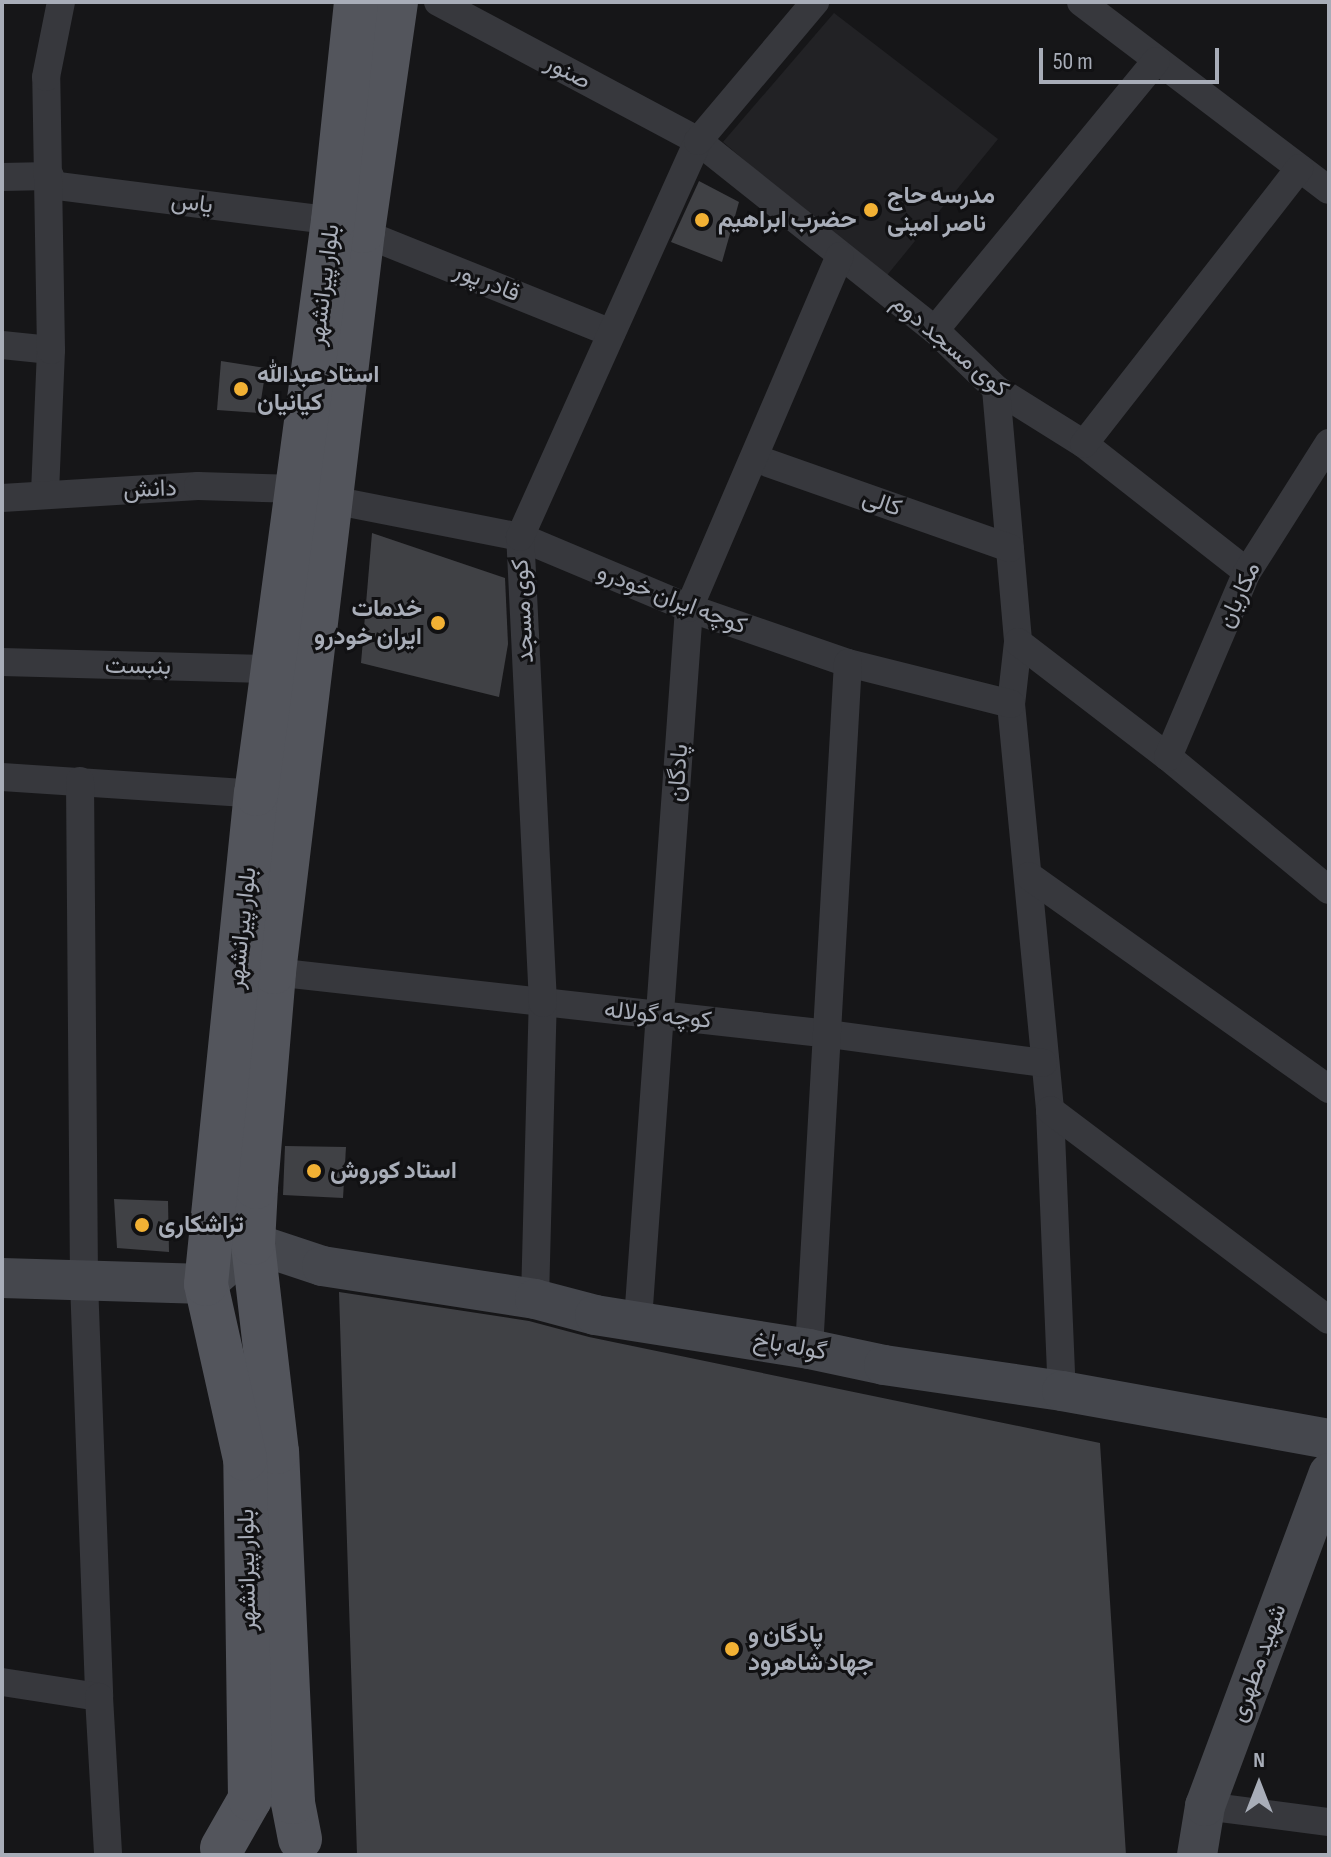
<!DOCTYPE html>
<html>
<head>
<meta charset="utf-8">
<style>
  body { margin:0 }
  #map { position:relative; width:1331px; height:1857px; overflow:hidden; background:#161618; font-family:"Sofia Sans Condensed",Vazirmatn,sans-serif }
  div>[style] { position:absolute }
  .built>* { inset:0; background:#222225 }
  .building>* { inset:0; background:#404145 }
  .street>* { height:28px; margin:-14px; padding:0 14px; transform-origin:14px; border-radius:14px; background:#37383d }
  .secondary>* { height:40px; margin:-20px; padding:0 20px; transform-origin:20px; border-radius:20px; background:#45474d }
  .primary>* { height:44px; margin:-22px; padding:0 22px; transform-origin:22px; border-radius:22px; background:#53555c }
  .dots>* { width:22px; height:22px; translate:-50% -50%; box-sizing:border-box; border:4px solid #111113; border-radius:50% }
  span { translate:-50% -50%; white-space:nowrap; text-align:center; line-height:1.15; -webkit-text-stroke:6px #111113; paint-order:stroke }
  .street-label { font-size:24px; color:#a8adb8 }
  .poi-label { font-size:24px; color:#a8adb8; font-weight:700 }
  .left { translate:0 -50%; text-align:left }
  .right { translate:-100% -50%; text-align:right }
  .frame { position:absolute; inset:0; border:4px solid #a8adb8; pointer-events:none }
  .north { position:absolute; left:1219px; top:1745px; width:80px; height:80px; -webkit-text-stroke:6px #111113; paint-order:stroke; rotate:0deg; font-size:22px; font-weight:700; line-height:32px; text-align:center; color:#a8adb8 }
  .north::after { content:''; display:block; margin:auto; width:28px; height:36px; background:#a8adb8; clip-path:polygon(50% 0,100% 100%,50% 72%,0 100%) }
  .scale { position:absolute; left:1039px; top:48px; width:180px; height:36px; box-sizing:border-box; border:4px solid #a8adb8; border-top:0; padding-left:10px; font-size:24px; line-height:28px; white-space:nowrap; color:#a8adb8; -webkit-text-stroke:6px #111113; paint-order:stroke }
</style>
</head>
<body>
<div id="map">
  <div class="built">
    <i style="clip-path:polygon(834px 13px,998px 139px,884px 279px,723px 142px)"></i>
  </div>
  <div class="building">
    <i style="clip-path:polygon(699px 181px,739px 202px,722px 262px,671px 242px)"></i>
    <i style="clip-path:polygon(221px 361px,266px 368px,259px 413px,217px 410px)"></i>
    <i style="clip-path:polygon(372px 533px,505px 578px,508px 644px,499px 697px,361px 663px)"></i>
    <i style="clip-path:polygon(285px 1146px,346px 1147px,343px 1198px,283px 1195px)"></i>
    <i style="clip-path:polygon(114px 1199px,168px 1201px,169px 1252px,117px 1248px)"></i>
    <i style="clip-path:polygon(339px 1292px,529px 1321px,589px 1337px,1100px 1443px,1126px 1855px,357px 1855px)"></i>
  </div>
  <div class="street">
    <i style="left:438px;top:2px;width:295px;rotate:28.1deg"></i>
    <i style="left:698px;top:141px;width:303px;rotate:38.6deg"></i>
    <i style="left:935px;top:330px;width:85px;rotate:44deg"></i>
    <i style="left:996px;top:389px;width:104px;rotate:32deg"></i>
    <i style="left:1084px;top:444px;width:207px;rotate:38.1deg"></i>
    <i style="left:1081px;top:2px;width:311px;rotate:37.2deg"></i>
    <i style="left:2px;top:177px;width:48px;rotate:-1.2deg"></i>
    <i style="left:50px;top:185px;width:285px;rotate:7.2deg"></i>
    <i style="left:333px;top:221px;width:300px;rotate:21.9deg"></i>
    <i style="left:935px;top:330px;width:348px;rotate:-50.6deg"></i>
    <i style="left:2px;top:345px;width:49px;rotate:5.8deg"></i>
    <i style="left:996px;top:389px;width:254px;rotate:85deg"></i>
    <i style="left:1018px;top:642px;width:62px;rotate:96.4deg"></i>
    <i style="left:1011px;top:704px;width:408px;rotate:84.5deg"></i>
    <i style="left:1050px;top:1110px;width:281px;rotate:87.6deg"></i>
    <i style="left:1084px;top:444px;width:350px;rotate:-52deg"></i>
    <i style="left:754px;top:458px;width:271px;rotate:19.4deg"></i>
    <i style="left:45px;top:493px;width:143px;rotate:-87.6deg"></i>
    <i style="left:51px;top:350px;width:273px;rotate:-91deg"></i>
    <i style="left:46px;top:77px;width:76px;rotate:-78.7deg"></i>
    <i style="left:2px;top:498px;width:196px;rotate:-3.5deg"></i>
    <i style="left:198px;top:486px;width:100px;rotate:1.7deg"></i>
    <i style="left:332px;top:500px;width:192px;rotate:11.1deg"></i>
    <i style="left:520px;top:537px;width:183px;rotate:22.8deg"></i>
    <i style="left:689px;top:608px;width:168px;rotate:19.1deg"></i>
    <i style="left:848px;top:663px;width:168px;rotate:14.1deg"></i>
    <i style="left:1018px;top:642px;width:189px;rotate:37.5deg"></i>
    <i style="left:1168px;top:757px;width:209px;rotate:39.6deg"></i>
    <i style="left:2px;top:662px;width:272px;rotate:1.5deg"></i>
    <i style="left:1168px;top:757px;width:201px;rotate:-66.9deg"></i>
    <i style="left:1247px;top:572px;width:153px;rotate:-57.6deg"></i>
    <i style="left:2px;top:777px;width:255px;rotate:3.8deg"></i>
    <i style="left:80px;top:781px;width:501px;rotate:89.54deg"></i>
    <i style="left:84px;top:1282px;width:415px;rotate:87.9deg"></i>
    <i style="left:1029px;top:876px;width:368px;rotate:35.4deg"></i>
    <i style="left:274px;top:972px;width:558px;rotate:6.37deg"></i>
    <i style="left:829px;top:1034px;width:216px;rotate:7.7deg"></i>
    <i style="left:1050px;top:1110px;width:349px;rotate:37deg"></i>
    <i style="left:535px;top:1299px;width:296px;rotate:-88.5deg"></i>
    <i style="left:543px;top:1003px;width:467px;rotate:-92.8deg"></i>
    <i style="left:520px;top:537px;width:434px;rotate:-65.8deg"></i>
    <i style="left:698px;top:141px;width:182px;rotate:-49.9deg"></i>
    <i style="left:638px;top:1320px;width:714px;rotate:-85.9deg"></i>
    <i style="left:689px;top:608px;width:383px;rotate:-66.8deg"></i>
    <i style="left:809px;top:1349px;width:687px;rotate:-86.75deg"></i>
    <i style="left:2px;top:1682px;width:98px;rotate:8.8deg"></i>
    <i style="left:99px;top:1697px;width:158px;rotate:86.7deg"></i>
    <i style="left:1205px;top:1806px;width:125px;rotate:7.4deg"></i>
  </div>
  <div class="secondary">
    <i style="left:2px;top:1278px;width:204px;rotate:1.7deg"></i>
    <i style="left:206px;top:1284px;width:62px;rotate:-41.1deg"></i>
    <i style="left:253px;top:1243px;width:73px;rotate:18.4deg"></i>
    <i style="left:322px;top:1266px;width:216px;rotate:8.8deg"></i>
    <i style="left:535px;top:1299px;width:62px;rotate:14.9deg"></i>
    <i style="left:595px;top:1315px;width:217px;rotate:9deg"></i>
    <i style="left:809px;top:1349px;width:77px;rotate:12deg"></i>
    <i style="left:884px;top:1365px;width:180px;rotate:8.3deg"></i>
    <i style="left:1062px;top:1391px;width:271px;rotate:10.2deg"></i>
    <i style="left:1197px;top:1855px;width:50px;rotate:-80.7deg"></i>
    <i style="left:1205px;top:1806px;width:355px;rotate:-69.6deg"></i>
  </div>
  <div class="primary">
    <i style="left:300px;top:1839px;width:38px;rotate:-101deg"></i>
    <i style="left:293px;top:1802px;width:350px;rotate:-92.6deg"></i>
    <i style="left:277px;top:1452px;width:210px;rotate:-96.6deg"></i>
    <i style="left:253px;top:1243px;width:56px;rotate:-86.9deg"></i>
    <i style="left:256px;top:1187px;width:216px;rotate:-85.2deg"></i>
    <i style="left:274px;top:972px;width:746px;rotate:-83.15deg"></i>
    <i style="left:363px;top:231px;width:231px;rotate:-81.8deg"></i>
    <i style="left:222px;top:1848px;width:56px;rotate:-60.3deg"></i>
    <i style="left:250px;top:1799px;width:340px;rotate:-90.8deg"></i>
    <i style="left:245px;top:1459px;width:179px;rotate:-102.6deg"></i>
    <i style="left:206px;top:1284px;width:493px;rotate:-84.2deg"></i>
    <i style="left:256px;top:794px;width:578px;rotate:-82.35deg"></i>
    <i style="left:333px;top:221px;width:220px;rotate:-84deg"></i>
  </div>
  <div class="dots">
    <i style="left:871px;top:210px;background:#f2b134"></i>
    <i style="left:702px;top:220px;background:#f2b134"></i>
    <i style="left:241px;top:389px;background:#f2b134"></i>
    <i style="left:438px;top:623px;background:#f2b134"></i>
    <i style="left:314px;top:1171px;background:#f2b134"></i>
    <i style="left:142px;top:1225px;background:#f2b134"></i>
    <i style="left:732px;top:1649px;background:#f2b134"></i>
  </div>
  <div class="street-label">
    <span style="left:568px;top:72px;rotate:28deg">صنور</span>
    <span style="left:192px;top:203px;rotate:7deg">یاس</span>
    <span style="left:487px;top:282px;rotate:22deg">قادر پور</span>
    <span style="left:324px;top:285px;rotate:-83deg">بلوار پیرانشهر</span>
    <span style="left:950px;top:346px;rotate:40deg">کوی مسجد دوم</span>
    <span style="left:150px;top:489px;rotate:-2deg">دانش</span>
    <span style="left:882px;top:503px;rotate:19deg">کالی</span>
    <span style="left:1239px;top:595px;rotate:-65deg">مکاریان</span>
    <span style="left:672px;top:599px;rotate:21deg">کوچه ایران خودرو</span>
    <span style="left:523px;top:611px;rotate:-93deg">کوی مسجد</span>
    <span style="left:138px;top:666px;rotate:1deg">بنبست</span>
    <span style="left:678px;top:773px;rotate:-86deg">پادگان</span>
    <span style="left:242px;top:928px;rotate:-84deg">بلوار پیرانشهر</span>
    <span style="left:658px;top:1015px;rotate:6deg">کوچه گولاله</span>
    <span style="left:790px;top:1346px;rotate:10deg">گوله باخ</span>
    <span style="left:247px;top:1570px;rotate:-91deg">بلوار پیرانشهر</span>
    <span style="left:1258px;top:1663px;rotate:-70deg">شهید مطهری</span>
  </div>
  <div class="poi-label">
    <span class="left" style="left:887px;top:210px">مدرسه حاج<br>ناصر امینی</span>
    <span class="left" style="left:718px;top:220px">حضرب ابراهیم</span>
    <span class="left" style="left:257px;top:389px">استاد عبدالله<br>کیانیان</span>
    <span class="right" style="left:422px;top:623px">خدمات<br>ایران خودرو</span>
    <span class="left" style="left:330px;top:1171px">استاد کوروش</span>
    <span class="left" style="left:158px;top:1225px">تراشکاری</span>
    <span class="left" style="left:748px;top:1649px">پادگان و<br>جهاد شاهرود</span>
  </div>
  <div class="frame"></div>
  <div class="north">N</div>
  <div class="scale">50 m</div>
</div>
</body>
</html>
